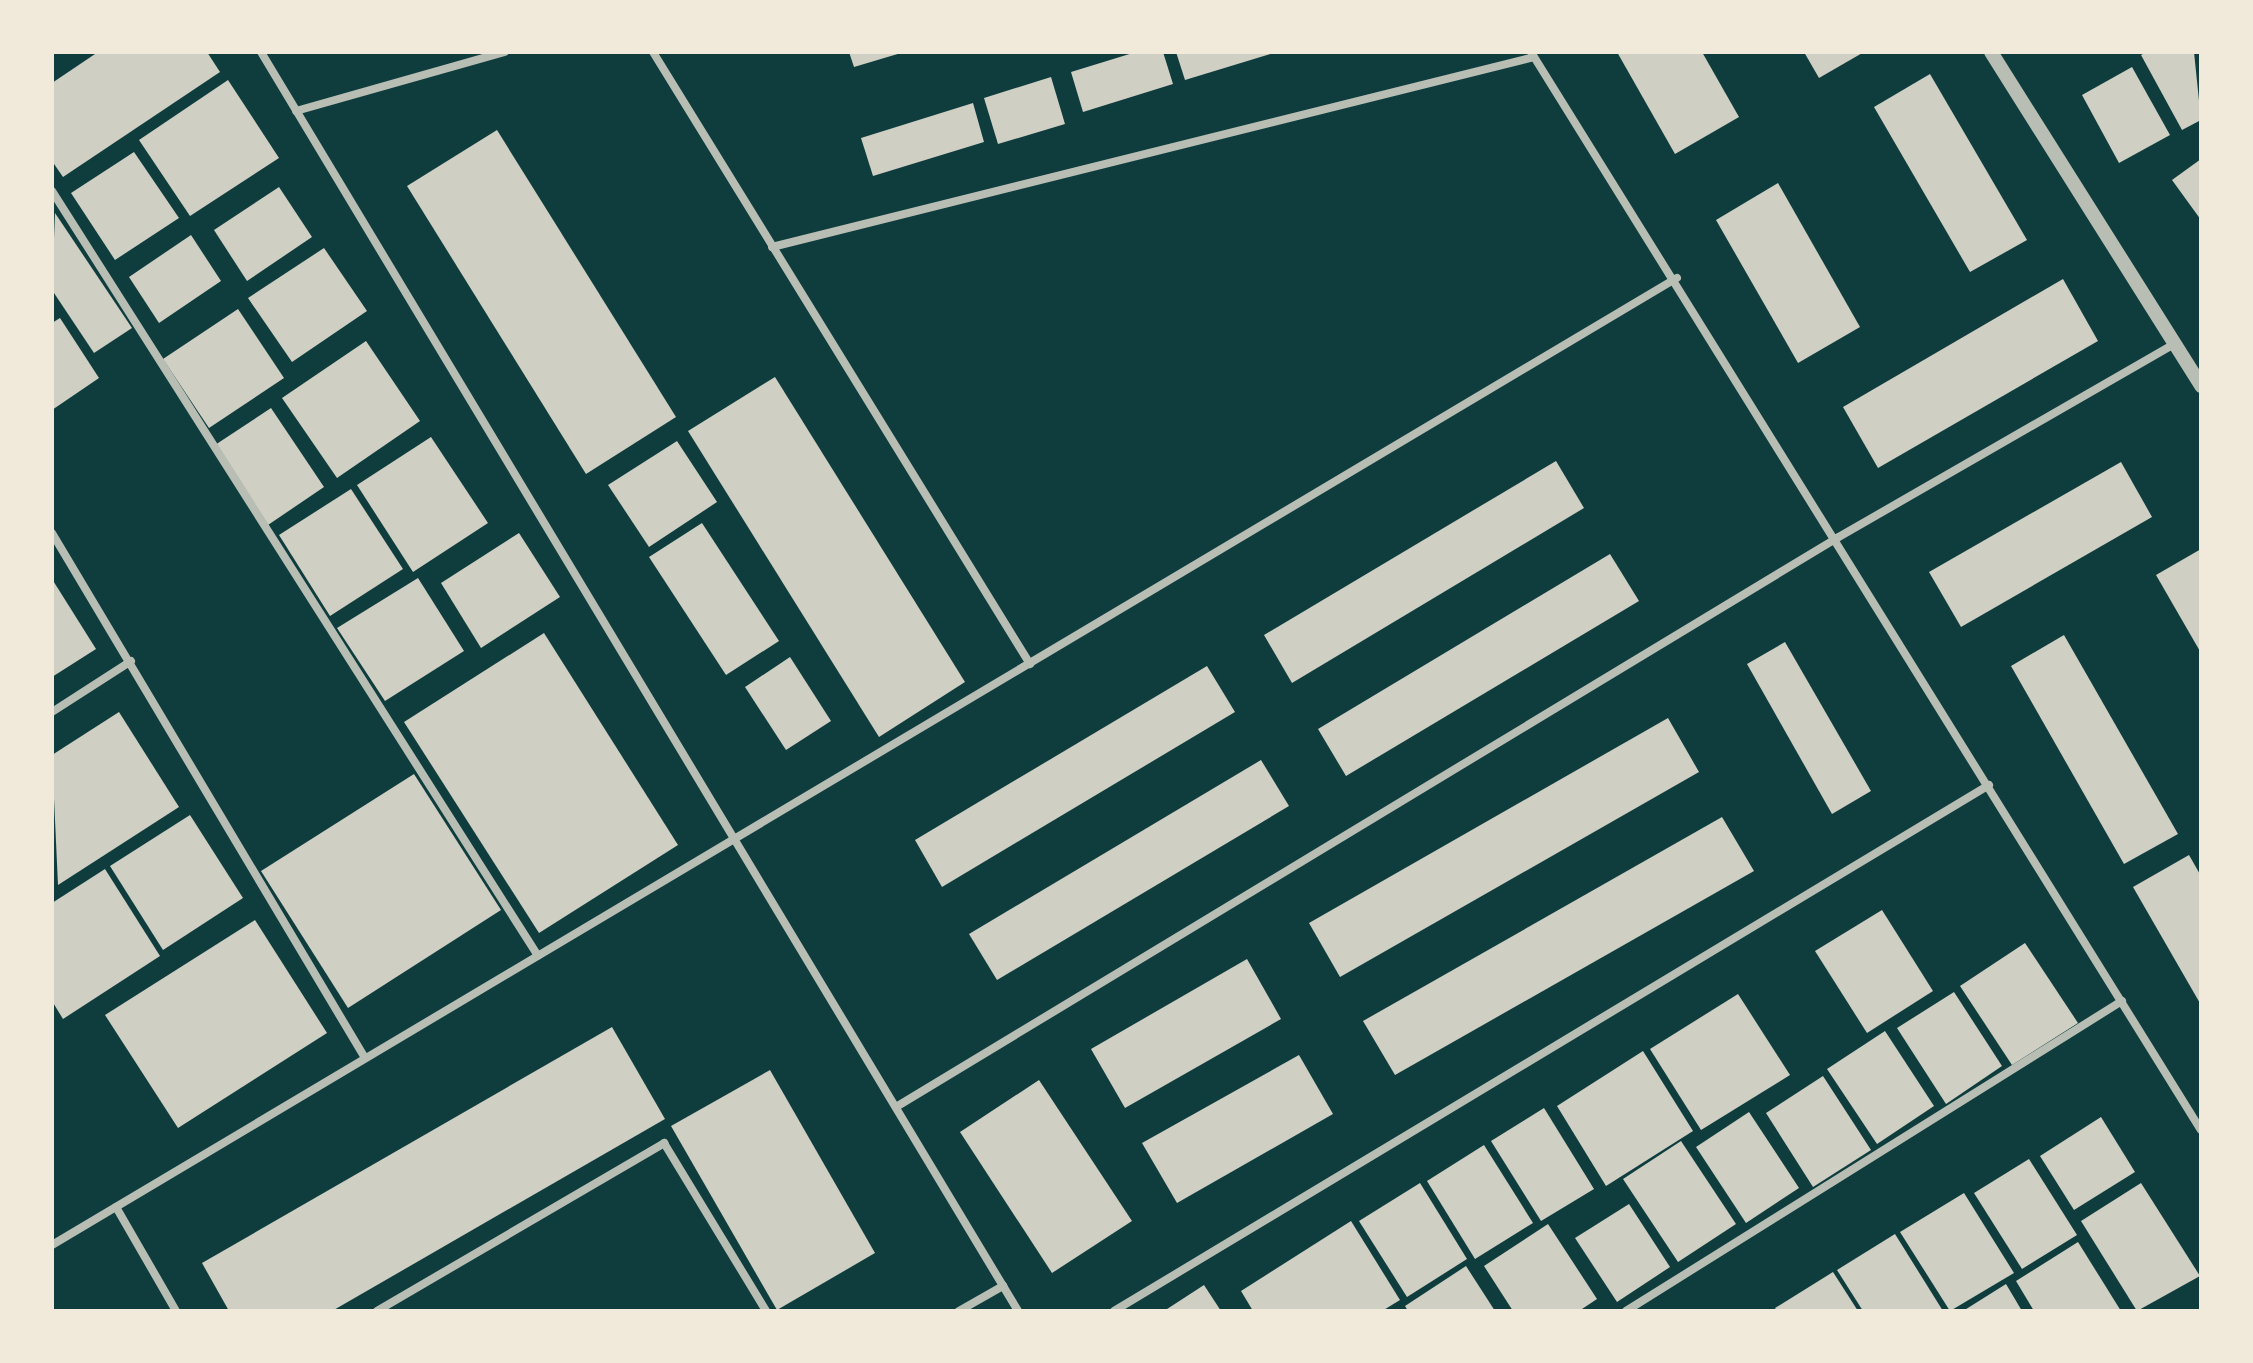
<!DOCTYPE html>
<html>
<head>
<meta charset="utf-8">
<style>
  body { margin:0 }
  #map { position:relative; width:2253px; height:1363px; overflow:hidden; background:#0f3d3e; font-family:Signika,sans-serif }
  div>[style] { position:absolute }
  .building>* { inset:0; background:#cfcfc3 }
  .minor>* { height:8px; margin:-4px; padding:0 4px; transform-origin:4px; border-radius:4px; background:#b8beb3 }
  .tertiary>* { height:14px; margin:-7px; padding:0 7px; transform-origin:7px; border-radius:7px; background:#b8beb3 }
  span { translate:-50% -50%; white-space:nowrap; text-align:center; line-height:1.15; -webkit-text-stroke:8px #f1e9da; paint-order:stroke }
  .frame { position:absolute; inset:0; border:54px solid #f1e9da; pointer-events:none }
</style>
</head>
<body>
<div id="map">
  <div class="building">
    <i style="clip-path:polygon(98px 52px,207px 52px,220px 72px,63px 177px,52px 161px,52px 83px)"></i>
    <i style="clip-path:polygon(849px 52px,901px 52px,901px 53px,854px 67px)"></i>
    <i style="clip-path:polygon(1136px 52px,1163px 52px,1173px 84px,1083px 112px,1071px 72px)"></i>
    <i style="clip-path:polygon(1176px 52px,1274px 52px,1274px 53px,1185px 80px)"></i>
    <i style="clip-path:polygon(1617px 52px,1702px 52px,1739px 117px,1675px 154px)"></i>
    <i style="clip-path:polygon(1804px 52px,1864px 52px,1819px 78px)"></i>
    <i style="clip-path:polygon(2147px 52px,2194px 52px,2201px 120px,2182px 130px,2141px 55px)"></i>
    <i style="clip-path:polygon(2132px 67px,2170px 135px,2119px 163px,2082px 95px)"></i>
    <i style="clip-path:polygon(1930px 74px,2027px 240px,1970px 272px,1874px 107px)"></i>
    <i style="clip-path:polygon(1051px 77px,1065px 124px,998px 144px,984px 98px)"></i>
    <i style="clip-path:polygon(228px 80px,279px 158px,190px 216px,139px 140px)"></i>
    <i style="clip-path:polygon(973px 103px,984px 142px,873px 176px,861px 138px)"></i>
    <i style="clip-path:polygon(497px 130px,676px 417px,586px 474px,407px 186px)"></i>
    <i style="clip-path:polygon(134px 152px,179px 218px,115px 260px,71px 193px)"></i>
    <i style="clip-path:polygon(2201px 159px,2201px 220px,2172px 180px)"></i>
    <i style="clip-path:polygon(1778px 183px,1860px 327px,1798px 363px,1716px 220px)"></i>
    <i style="clip-path:polygon(279px 187px,312px 237px,247px 281px,214px 230px)"></i>
    <i style="clip-path:polygon(55px 213px,132px 328px,94px 353px,52px 290px)"></i>
    <i style="clip-path:polygon(191px 235px,221px 281px,159px 323px,129px 277px)"></i>
    <i style="clip-path:polygon(324px 248px,367px 311px,292px 362px,248px 298px)"></i>
    <i style="clip-path:polygon(2063px 279px,2098px 341px,1878px 468px,1843px 407px)"></i>
    <i style="clip-path:polygon(238px 309px,284px 378px,209px 428px,163px 359px)"></i>
    <i style="clip-path:polygon(60px 318px,99px 378px,52px 410px,52px 323px)"></i>
    <i style="clip-path:polygon(366px 341px,420px 421px,337px 478px,282px 398px)"></i>
    <i style="clip-path:polygon(775px 377px,965px 682px,879px 737px,688px 431px)"></i>
    <i style="clip-path:polygon(271px 408px,324px 487px,268px 525px,215px 445px)"></i>
    <i style="clip-path:polygon(431px 437px,488px 523px,413px 572px,357px 485px)"></i>
    <i style="clip-path:polygon(677px 441px,717px 502px,649px 547px,608px 485px)"></i>
    <i style="clip-path:polygon(1556px 461px,1584px 508px,1292px 683px,1264px 635px)"></i>
    <i style="clip-path:polygon(2121px 462px,2152px 517px,1961px 627px,1929px 572px)"></i>
    <i style="clip-path:polygon(351px 489px,403px 569px,330px 616px,279px 535px)"></i>
    <i style="clip-path:polygon(702px 523px,779px 641px,726px 675px,649px 557px)"></i>
    <i style="clip-path:polygon(519px 533px,560px 597px,481px 648px,441px 583px)"></i>
    <i style="clip-path:polygon(2201px 549px,2201px 653px,2156px 575px)"></i>
    <i style="clip-path:polygon(1610px 554px,1639px 601px,1346px 776px,1318px 729px)"></i>
    <i style="clip-path:polygon(418px 578px,464px 651px,385px 701px,337px 628px)"></i>
    <i style="clip-path:polygon(52px 579px,96px 649px,52px 677px)"></i>
    <i style="clip-path:polygon(544px 633px,678px 845px,539px 933px,404px 722px)"></i>
    <i style="clip-path:polygon(2064px 635px,2178px 834px,2124px 864px,2011px 666px)"></i>
    <i style="clip-path:polygon(1785px 642px,1871px 791px,1832px 814px,1747px 664px)"></i>
    <i style="clip-path:polygon(790px 657px,831px 721px,786px 750px,745px 687px)"></i>
    <i style="clip-path:polygon(1207px 666px,1235px 712px,942px 887px,915px 840px)"></i>
    <i style="clip-path:polygon(119px 712px,179px 807px,58px 885px,52px 755px)"></i>
    <i style="clip-path:polygon(1668px 718px,1699px 772px,1340px 977px,1309px 923px)"></i>
    <i style="clip-path:polygon(1261px 760px,1289px 806px,997px 980px,969px 934px)"></i>
    <i style="clip-path:polygon(414px 774px,501px 910px,348px 1008px,261px 871px)"></i>
    <i style="clip-path:polygon(190px 815px,243px 898px,163px 950px,110px 866px)"></i>
    <i style="clip-path:polygon(1722px 817px,1754px 871px,1395px 1075px,1363px 1021px)"></i>
    <i style="clip-path:polygon(2189px 855px,2201px 876px,2201px 1005px,2133px 887px)"></i>
    <i style="clip-path:polygon(105px 869px,160px 956px,63px 1019px,52px 1001px,52px 903px)"></i>
    <i style="clip-path:polygon(1882px 910px,1933px 991px,1867px 1033px,1815px 951px)"></i>
    <i style="clip-path:polygon(255px 920px,327px 1033px,178px 1128px,105px 1015px)"></i>
    <i style="clip-path:polygon(2025px 943px,2078px 1023px,2012px 1065px,1960px 986px)"></i>
    <i style="clip-path:polygon(1247px 959px,1281px 1019px,1125px 1108px,1091px 1049px)"></i>
    <i style="clip-path:polygon(1954px 992px,2002px 1066px,1946px 1104px,1897px 1028px)"></i>
    <i style="clip-path:polygon(1738px 994px,1790px 1075px,1701px 1130px,1650px 1049px)"></i>
    <i style="clip-path:polygon(612px 1027px,665px 1119px,332px 1311px,229px 1311px,202px 1263px)"></i>
    <i style="clip-path:polygon(1885px 1031px,1934px 1106px,1877px 1144px,1827px 1069px)"></i>
    <i style="clip-path:polygon(1643px 1051px,1693px 1131px,1606px 1186px,1557px 1106px)"></i>
    <i style="clip-path:polygon(1299px 1055px,1333px 1114px,1177px 1203px,1142px 1143px)"></i>
    <i style="clip-path:polygon(770px 1070px,875px 1253px,777px 1310px,671px 1126px)"></i>
    <i style="clip-path:polygon(1823px 1076px,1871px 1150px,1813px 1187px,1766px 1113px)"></i>
    <i style="clip-path:polygon(1039px 1080px,1132px 1221px,1052px 1273px,960px 1132px)"></i>
    <i style="clip-path:polygon(1544px 1108px,1594px 1189px,1541px 1221px,1491px 1141px)"></i>
    <i style="clip-path:polygon(1749px 1112px,1799px 1188px,1746px 1223px,1696px 1147px)"></i>
    <i style="clip-path:polygon(2101px 1117px,2135px 1172px,2074px 1210px,2040px 1156px)"></i>
    <i style="clip-path:polygon(1681px 1141px,1736px 1224px,1678px 1262px,1623px 1179px)"></i>
    <i style="clip-path:polygon(1484px 1145px,1533px 1223px,1475px 1259px,1427px 1181px)"></i>
    <i style="clip-path:polygon(2029px 1159px,2077px 1235px,2022px 1269px,1974px 1193px)"></i>
    <i style="clip-path:polygon(1420px 1183px,1467px 1259px,1407px 1297px,1359px 1221px)"></i>
    <i style="clip-path:polygon(2141px 1183px,2200px 1276px,2137px 1311px,2081px 1221px)"></i>
    <i style="clip-path:polygon(1964px 1193px,2014px 1273px,1950px 1311px,1900px 1232px)"></i>
    <i style="clip-path:polygon(1629px 1204px,1670px 1267px,1617px 1302px,1575px 1238px)"></i>
    <i style="clip-path:polygon(1351px 1221px,1400px 1300px,1382px 1311px,1253px 1311px,1241px 1291px)"></i>
    <i style="clip-path:polygon(1548px 1224px,1597px 1299px,1579px 1311px,1513px 1311px,1484px 1266px)"></i>
    <i style="clip-path:polygon(1895px 1234px,1943px 1311px,1863px 1311px,1837px 1270px)"></i>
    <i style="clip-path:polygon(2078px 1242px,2121px 1311px,2034px 1311px,2016px 1281px)"></i>
    <i style="clip-path:polygon(1466px 1266px,1495px 1311px,1408px 1311px,1405px 1306px)"></i>
    <i style="clip-path:polygon(1833px 1272px,1858px 1311px,1777px 1311px,1775px 1308px)"></i>
    <i style="clip-path:polygon(2006px 1284px,2022px 1311px,1963px 1311px)"></i>
    <i style="clip-path:polygon(1204px 1285px,1221px 1311px,1164px 1311px)"></i>
  </div>
  <div class="minor">
    <i style="left:261px;top:52px;width:1469px;rotate:58.98deg"></i>
    <i style="left:653px;top:52px;width:719px;rotate:58.37deg"></i>
    <i style="left:1531px;top:52px;width:1269px;rotate:58.14deg"></i>
    <i style="left:296px;top:111px;width:217px;rotate:-15.8deg"></i>
    <i style="left:52px;top:191px;width:906px;rotate:57.57deg"></i>
    <i style="left:772px;top:247px;width:785px;rotate:-14deg"></i>
    <i style="left:52px;top:533px;width:611px;rotate:59.2deg"></i>
    <i style="left:52px;top:712px;width:94px;rotate:-32.8deg"></i>
    <i style="left:896px;top:1107px;width:1100px;rotate:-31.16deg"></i>
    <i style="left:1837px;top:538px;width:390px;rotate:-29.9deg"></i>
    <i style="left:116px;top:1207px;width:120px;rotate:60deg"></i>
    <i style="left:52px;top:1245px;width:1891px;rotate:-30.76deg"></i>
    <i style="left:377px;top:1311px;width:333px;rotate:-30.3deg"></i>
    <i style="left:664px;top:1143px;width:197px;rotate:58.7deg"></i>
    <i style="left:959px;top:1311px;width:51px;rotate:-29.6deg"></i>
    <i style="left:1114px;top:1311px;width:1021px;rotate:-31.01deg"></i>
    <i style="left:1626px;top:1311px;width:585px;rotate:-32.01deg"></i>
  </div>
  <div class="tertiary">
    <i style="left:1991px;top:52px;width:395px;rotate:57.8deg"></i>
  </div>
  <div class="frame"></div>
</div>
</body>
</html>
